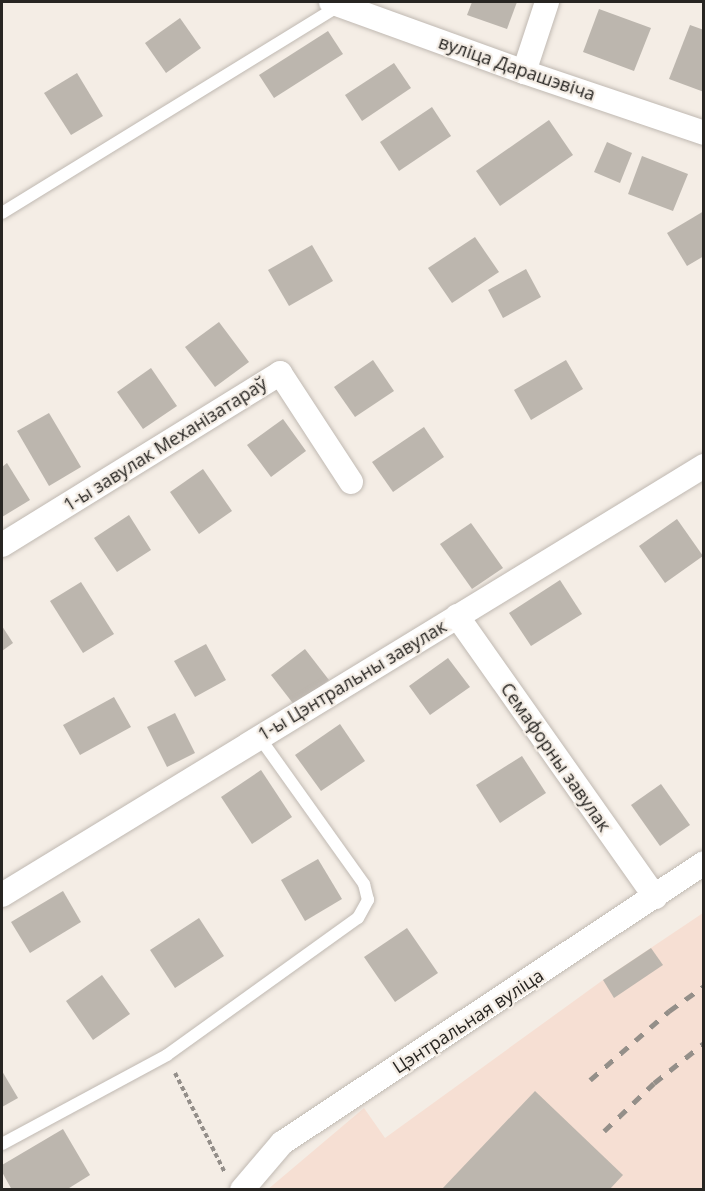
<!DOCTYPE html>
<html>
<head>
<meta charset="utf-8">
<style>
  body { margin:0 }
  #map { position:relative; width:705px; height:1191px; overflow:hidden; background:#f4ede5; font-family:"Open Sans",sans-serif }
  div>[style] { position:absolute }
  .industrial>* { inset:0; background:#f6dfd3 }
  .building>* { inset:0; background:#bcb6ae }
  .path>* { height:4px; margin-top:-2px; transform-origin:0; background:repeating-linear-gradient(90deg,#938e89 0 4.5px,transparent 0 7.5px) }
  .roads { filter:drop-shadow(0 0 2px #c0b9b2) drop-shadow(0 0 2px #c0b9b2) }
  .lane>* { height:12px; margin:-6px; padding:0 6px; transform-origin:6px; border-radius:6px; background:#fff }
  .street>* { height:24px; margin:-12px; padding:0 12px; transform-origin:12px; border-radius:12px; background:#fff }
  .rail>* { height:4.5px; margin-top:-2.25px; transform-origin:0; background:repeating-linear-gradient(90deg,#948f89 0 10px,transparent 0 20px) }
  span { translate:-50% -50%; white-space:nowrap; text-align:center; line-height:1.15; -webkit-text-stroke:4.5px #f4ede5; paint-order:stroke }
  .street-label { font-size:18px; color:#272522 }
  .frame { position:absolute; inset:0; border:3px solid #272522; pointer-events:none }
</style>
</head>
<body>
<div id="map">
  <div class="industrial">
    <i style="clip-path:polygon(703px 913px,703px 1189px,267px 1190px,364px 1108px,385px 1138px,603px 980px)"></i>
  </div>
  <div class="building">
    <i style="clip-path:polygon(472px 2px,517px 2px,507px 29px,467px 15px)"></i>
    <i style="clip-path:polygon(599px 9px,651px 28px,634px 71px,583px 52px)"></i>
    <i style="clip-path:polygon(180px 18px,201px 48px,166px 73px,145px 43px)"></i>
    <i style="clip-path:polygon(690px 25px,704px 30px,704px 92px,669px 79px)"></i>
    <i style="clip-path:polygon(328px 31px,343px 54px,274px 98px,259px 75px)"></i>
    <i style="clip-path:polygon(394px 63px,411px 88px,362px 121px,345px 95px)"></i>
    <i style="clip-path:polygon(77px 73px,103px 116px,71px 135px,44px 93px)"></i>
    <i style="clip-path:polygon(432px 107px,451px 136px,399px 171px,380px 142px)"></i>
    <i style="clip-path:polygon(549px 120px,573px 155px,500px 206px,476px 171px)"></i>
    <i style="clip-path:polygon(607px 142px,632px 153px,620px 183px,594px 172px)"></i>
    <i style="clip-path:polygon(642px 156px,688px 174px,673px 211px,628px 194px)"></i>
    <i style="clip-path:polygon(704px 211px,704px 256px,687px 266px,667px 233px)"></i>
    <i style="clip-path:polygon(475px 237px,499px 272px,452px 303px,428px 268px)"></i>
    <i style="clip-path:polygon(312px 245px,333px 281px,289px 306px,268px 270px)"></i>
    <i style="clip-path:polygon(526px 269px,541px 297px,503px 318px,488px 290px)"></i>
    <i style="clip-path:polygon(219px 322px,249px 362px,215px 387px,185px 347px)"></i>
    <i style="clip-path:polygon(373px 360px,394px 391px,355px 417px,334px 387px)"></i>
    <i style="clip-path:polygon(566px 360px,583px 389px,531px 420px,514px 390px)"></i>
    <i style="clip-path:polygon(151px 368px,177px 406px,143px 429px,117px 392px)"></i>
    <i style="clip-path:polygon(49px 413px,81px 467px,49px 486px,17px 431px)"></i>
    <i style="clip-path:polygon(283px 419px,306px 451px,271px 477px,247px 445px)"></i>
    <i style="clip-path:polygon(424px 427px,444px 457px,393px 492px,372px 462px)"></i>
    <i style="clip-path:polygon(7px 463px,30px 500px,2px 517px,2px 467px)"></i>
    <i style="clip-path:polygon(203px 469px,232px 511px,199px 534px,170px 492px)"></i>
    <i style="clip-path:polygon(129px 515px,151px 550px,117px 572px,94px 538px)"></i>
    <i style="clip-path:polygon(677px 519px,703px 556px,665px 583px,639px 546px)"></i>
    <i style="clip-path:polygon(471px 523px,503px 568px,472px 589px,440px 544px)"></i>
    <i style="clip-path:polygon(560px 580px,582px 614px,531px 646px,509px 613px)"></i>
    <i style="clip-path:polygon(81px 582px,114px 634px,83px 653px,50px 601px)"></i>
    <i style="clip-path:polygon(2px 626px,13px 643px,2px 651px)"></i>
    <i style="clip-path:polygon(206px 644px,226px 680px,195px 697px,174px 661px)"></i>
    <i style="clip-path:polygon(305px 649px,329px 680px,295px 706px,271px 675px)"></i>
    <i style="clip-path:polygon(448px 658px,470px 687px,430px 715px,409px 686px)"></i>
    <i style="clip-path:polygon(114px 697px,131px 727px,80px 755px,63px 725px)"></i>
    <i style="clip-path:polygon(175px 713px,195px 753px,167px 767px,147px 727px)"></i>
    <i style="clip-path:polygon(340px 724px,365px 761px,321px 791px,295px 755px)"></i>
    <i style="clip-path:polygon(522px 756px,546px 793px,500px 823px,476px 785px)"></i>
    <i style="clip-path:polygon(261px 770px,292px 817px,252px 844px,221px 797px)"></i>
    <i style="clip-path:polygon(661px 784px,690px 825px,660px 846px,631px 805px)"></i>
    <i style="clip-path:polygon(318px 859px,342px 899px,305px 921px,281px 880px)"></i>
    <i style="clip-path:polygon(63px 891px,81px 922px,30px 953px,11px 922px)"></i>
    <i style="clip-path:polygon(199px 918px,224px 956px,175px 988px,150px 950px)"></i>
    <i style="clip-path:polygon(407px 928px,438px 973px,395px 1002px,364px 957px)"></i>
    <i style="clip-path:polygon(651px 948px,663px 965px,614px 998px,603px 980px)"></i>
    <i style="clip-path:polygon(102px 975px,130px 1014px,93px 1040px,66px 1001px)"></i>
    <i style="clip-path:polygon(2px 1071px,18px 1098px,2px 1107px)"></i>
    <i style="clip-path:polygon(535px 1091px,623px 1175px,609px 1190px,441px 1190px)"></i>
    <i style="clip-path:polygon(63px 1129px,90px 1175px,66px 1190px,12px 1190px,2px 1172px,2px 1165px)"></i>
  </div>
  <div class="path">
    <i style="left:175px;top:1073px;width:110px;rotate:63.4deg"></i>
  </div>
  <div class="roads">
    <div class="lane">
      <i style="left:2px;top:213px;width:397px;rotate:-31.6deg"></i>
      <i style="left:2px;top:1144px;width:187px;rotate:-28.3deg"></i>
      <i style="left:167px;top:1055px;width:235px;rotate:-35.7deg"></i>
      <i style="left:358px;top:918px;width:21px;rotate:-61deg"></i>
      <i style="left:368px;top:900px;width:16px;rotate:-104deg"></i>
      <i style="left:364px;top:884px;width:181px;rotate:-125.5deg"></i>
    </div>
    <div class="street">
      <i style="left:331px;top:2px;width:205px;rotate:19.9deg"></i>
      <i style="left:524px;top:72px;width:190px;rotate:18.7deg"></i>
      <i style="left:524px;top:72px;width:74px;rotate:-71.8deg"></i>
      <i style="left:2px;top:545px;width:327px;rotate:-31.7deg"></i>
      <i style="left:280px;top:373px;width:130px;rotate:56.9deg"></i>
      <i style="left:457px;top:616px;width:344px;rotate:54.8deg"></i>
      <i style="left:2px;top:895px;width:823px;rotate:-31.43deg"></i>
      <i style="left:242px;top:1190px;width:62px;rotate:-49.6deg"></i>
      <i style="left:282px;top:1143px;width:506px;rotate:-33.56deg"></i>
    </div>
  </div>
  <div class="rail">
    <i style="left:590px;top:1080px;width:105px;rotate:-41.1deg"></i>
    <i style="left:669px;top:1011px;width:43px;rotate:-35.5deg"></i>
    <i style="left:604px;top:1131px;width:69px;rotate:-43.8deg"></i>
    <i style="left:654px;top:1083px;width:64px;rotate:-38.7deg"></i>
  </div>
  <div class="street-label">
    <span style="left:517px;top:68px;rotate:19deg">вуліца Дарашэвіча</span>
    <span style="left:165px;top:444px;rotate:-32deg">1-ы завулак Механізатараў</span>
    <span style="left:352px;top:680px;rotate:-31deg">1-ы Цэнтральны завулак</span>
    <span style="left:556px;top:757px;rotate:55deg">Семафорны завулак</span>
    <span style="left:468px;top:1021px;rotate:-33deg">Цэнтральная вуліца</span>
  </div>
  <div class="frame"></div>
</div>
</body>
</html>
